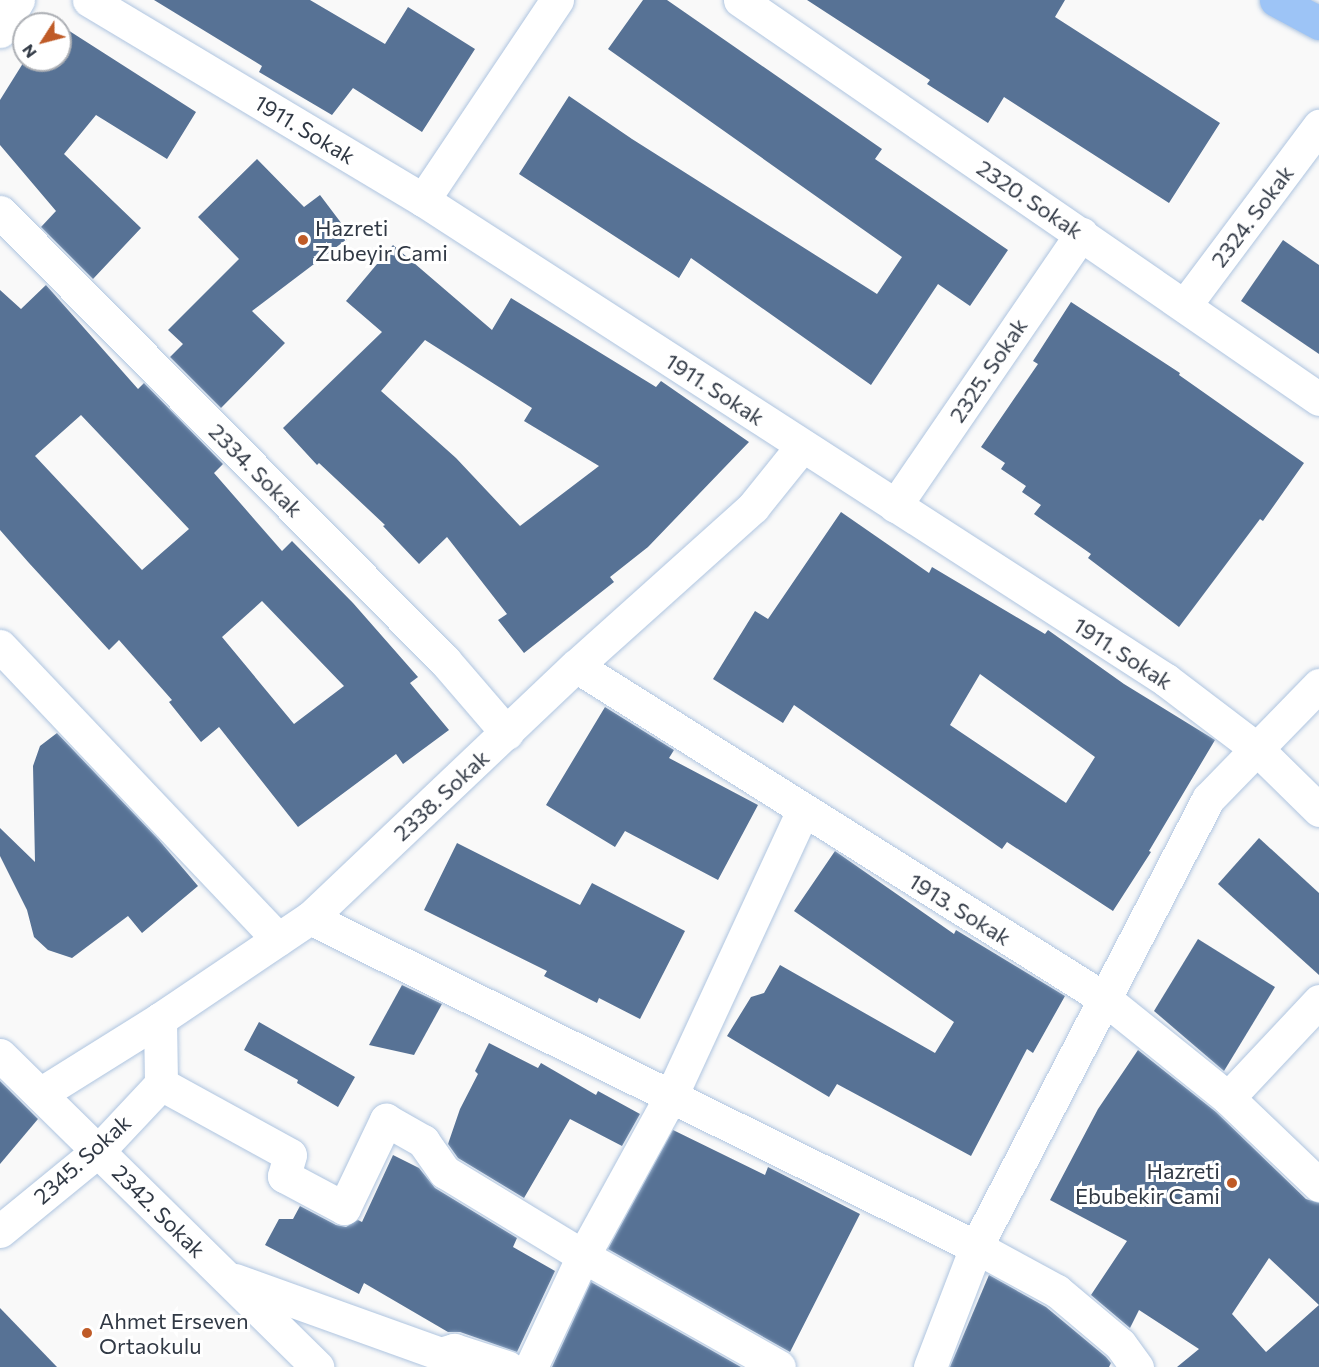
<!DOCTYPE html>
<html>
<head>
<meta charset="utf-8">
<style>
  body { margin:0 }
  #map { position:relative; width:1319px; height:1367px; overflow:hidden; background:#f9f9f9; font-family:Commissioner,sans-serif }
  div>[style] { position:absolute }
  .building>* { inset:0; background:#577295 }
  .roads { filter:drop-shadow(0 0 2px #afc5e0) drop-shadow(0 0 2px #afc5e0) }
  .minor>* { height:33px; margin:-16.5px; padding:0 16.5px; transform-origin:16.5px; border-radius:16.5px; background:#fff }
  .highway>* { height:33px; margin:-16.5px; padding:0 16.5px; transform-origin:16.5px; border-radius:16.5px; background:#9dc4f6 }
  .dots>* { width:16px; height:16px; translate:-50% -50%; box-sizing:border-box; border:3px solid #fff; border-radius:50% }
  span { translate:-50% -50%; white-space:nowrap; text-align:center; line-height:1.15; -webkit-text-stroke:6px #fff; paint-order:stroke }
  .street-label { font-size:22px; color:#313945 }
  .poi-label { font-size:22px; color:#313945 }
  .left { translate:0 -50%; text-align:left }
  .right { translate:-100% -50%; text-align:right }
  .north { position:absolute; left:12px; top:12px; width:60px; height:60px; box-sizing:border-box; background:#fff; border:2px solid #adb0b5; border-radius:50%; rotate:234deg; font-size:16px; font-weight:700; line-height:24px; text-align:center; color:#313945 }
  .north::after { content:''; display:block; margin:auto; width:21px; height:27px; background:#bf5b27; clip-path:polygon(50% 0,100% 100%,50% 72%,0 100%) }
</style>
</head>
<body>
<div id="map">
  <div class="building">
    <i style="clip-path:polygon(154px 0,310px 0,385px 44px,408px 7px,475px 49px,422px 132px,353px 88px,332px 115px,259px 72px,262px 66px)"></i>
    <i style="clip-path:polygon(643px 0,667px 0,882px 149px,875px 159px,1008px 250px,970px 306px,938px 284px,871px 385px,691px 258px,679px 278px,519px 174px,569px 96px,632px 139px,877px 294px,902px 257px,608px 49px)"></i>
    <i style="clip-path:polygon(807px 0,1065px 0,1055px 17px,1220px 123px,1169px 203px,1004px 97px,988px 123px,927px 84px,930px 80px)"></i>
    <i style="clip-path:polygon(60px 25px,196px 112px,167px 159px,96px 115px,64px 154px,141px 228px,93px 279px,41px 227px,56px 211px,0 145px,0 100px,25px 60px,60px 60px)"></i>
    <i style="clip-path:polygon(257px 159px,304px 207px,320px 195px,351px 236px,252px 311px,285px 343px,221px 408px,170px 357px,183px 344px,168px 330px,239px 259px,198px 217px)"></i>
    <i style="clip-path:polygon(1283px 240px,1319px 265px,1319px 354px,1241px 301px)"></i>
    <i style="clip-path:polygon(evenodd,393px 245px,492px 330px,511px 298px,656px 387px,661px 381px,749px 442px,648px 547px,610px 577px,614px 582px,524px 653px,498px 620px,507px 614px,447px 537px,419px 564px,383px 526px,385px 525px,319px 463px,317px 465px,283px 428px,382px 332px,346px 301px,393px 245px,425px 340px,532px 408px,524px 421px,599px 466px,520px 526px,456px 458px,381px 391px,425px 340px)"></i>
    <i style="clip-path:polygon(evenodd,46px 285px,138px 389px,144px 383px,223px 464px,214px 473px,282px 551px,292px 541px,353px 603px,418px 677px,410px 683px,449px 730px,403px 764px,396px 754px,298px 827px,219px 727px,201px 742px,169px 702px,172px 700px,119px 640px,109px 650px,29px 563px,0 530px,0 290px,21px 309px,46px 285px,81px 415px,189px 529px,142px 570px,35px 456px,81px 415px,46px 285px,262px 601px,344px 686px,294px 724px,222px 637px,262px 601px)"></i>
    <i style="clip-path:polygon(1071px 302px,1180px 373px,1179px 375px,1304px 463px,1263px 521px,1260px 519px,1179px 627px,1088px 558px,1091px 554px,1034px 514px,1041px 505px,1022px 492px,1026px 486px,1001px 469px,1005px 463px,981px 447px,1038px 364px,1033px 361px)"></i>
    <i style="clip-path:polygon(evenodd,841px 512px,929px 573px,932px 567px,1045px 634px,1048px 630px,1124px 684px,1215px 740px,1149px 851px,1151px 852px,1113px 911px,1007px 842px,1002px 849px,794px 705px,783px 723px,713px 679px,755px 611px,768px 619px,841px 512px,980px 674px,1095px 757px,1066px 803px,950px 725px,980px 674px)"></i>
    <i style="clip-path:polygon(605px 707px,674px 750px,669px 758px,758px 805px,718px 880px,625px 831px,615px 847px,546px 805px)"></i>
    <i style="clip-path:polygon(57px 733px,158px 839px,198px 886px,142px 933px,128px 916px,72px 958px,48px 950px,34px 937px,27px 910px,0 856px,0 828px,35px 862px,33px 766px,40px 746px)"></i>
    <i style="clip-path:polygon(1259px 838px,1319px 893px,1319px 975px,1218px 884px)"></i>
    <i style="clip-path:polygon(457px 843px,580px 905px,592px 883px,685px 931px,640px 1019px,599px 998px,597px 1003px,544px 976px,547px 971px,424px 910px)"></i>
    <i style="clip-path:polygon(835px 851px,954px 934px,956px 930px,1065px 996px,1033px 1053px,1027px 1049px,971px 1156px,837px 1084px,829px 1097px,727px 1036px,751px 997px,764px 993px,780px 965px,935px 1053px,954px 1022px,794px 911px)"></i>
    <i style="clip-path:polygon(1198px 939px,1275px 987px,1224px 1071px,1154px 1011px)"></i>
    <i style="clip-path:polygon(402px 985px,442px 1004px,414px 1055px,369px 1045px)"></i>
    <i style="clip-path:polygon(259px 1022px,355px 1077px,338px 1107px,297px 1083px,298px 1080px,244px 1050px)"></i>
    <i style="clip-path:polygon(489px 1043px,538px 1068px,541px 1063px,596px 1095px,598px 1091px,640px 1114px,622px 1146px,570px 1119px,524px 1198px,458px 1158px,448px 1144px,460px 1109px,478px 1074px,475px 1071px)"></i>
    <i style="clip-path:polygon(evenodd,1138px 1050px,1216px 1112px,1306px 1199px,1319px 1203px,1319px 1367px,1177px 1367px,1199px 1349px,1139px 1310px,1130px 1328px,1091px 1295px,1127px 1241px,1050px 1200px,1098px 1109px,1138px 1050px,1269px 1258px,1319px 1305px,1266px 1352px,1232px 1314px,1269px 1258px)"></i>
    <i style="clip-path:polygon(0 1081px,38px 1119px,0 1164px)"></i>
    <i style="clip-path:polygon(673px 1130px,765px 1175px,768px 1167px,860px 1214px,790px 1352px,608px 1249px)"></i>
    <i style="clip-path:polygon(393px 1155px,419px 1168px,435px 1188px,517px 1238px,513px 1247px,555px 1271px,517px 1352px,460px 1332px,448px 1332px,364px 1283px,359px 1294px,265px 1245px,279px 1219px,293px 1219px,300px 1206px,336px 1225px,346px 1227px,358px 1220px,362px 1222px)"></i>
    <i style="clip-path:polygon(989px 1275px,1046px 1307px,1106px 1357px,1111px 1363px,1109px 1367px,950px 1367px)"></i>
    <i style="clip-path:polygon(591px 1282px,741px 1367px,552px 1367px)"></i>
    <i style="clip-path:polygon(0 1308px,57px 1367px,0 1367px)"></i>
  </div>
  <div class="roads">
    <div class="minor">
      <i style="left:89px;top:0;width:389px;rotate:30.9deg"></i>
      <i style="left:423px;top:200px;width:885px;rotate:32.86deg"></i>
      <i style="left:1166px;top:680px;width:114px;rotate:37.2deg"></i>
      <i style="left:1257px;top:749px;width:87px;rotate:44.5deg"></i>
      <i style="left:740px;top:0;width:703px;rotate:34.57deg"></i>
      <i style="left:0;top:31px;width:36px;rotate:-60deg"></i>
      <i style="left:423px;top:200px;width:241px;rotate:-56.2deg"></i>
      <i style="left:0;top:212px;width:632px;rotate:45.26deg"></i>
      <i style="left:445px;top:661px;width:95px;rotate:49.3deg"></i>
      <i style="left:1185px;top:305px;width:224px;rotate:-53.2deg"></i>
      <i style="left:895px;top:506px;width:330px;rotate:-55.6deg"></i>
      <i style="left:0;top:646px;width:404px;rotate:46.5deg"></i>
      <i style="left:576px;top:666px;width:625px;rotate:32.19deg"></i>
      <i style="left:1105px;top:999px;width:158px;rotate:38.8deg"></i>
      <i style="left:1228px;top:1098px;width:126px;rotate:43.7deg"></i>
      <i style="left:310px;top:918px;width:743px;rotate:26.29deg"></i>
      <i style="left:976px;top:1247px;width:92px;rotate:28.5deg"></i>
      <i style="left:1057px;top:1291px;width:82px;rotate:40.1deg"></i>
      <i style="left:1120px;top:1344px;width:29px;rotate:54deg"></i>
      <i style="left:160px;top:1019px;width:65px;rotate:89.1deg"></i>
      <i style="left:161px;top:1084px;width:147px;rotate:28.8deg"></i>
      <i style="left:290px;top:1155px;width:22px;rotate:106deg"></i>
      <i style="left:284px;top:1176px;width:68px;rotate:28.1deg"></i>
      <i style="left:344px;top:1208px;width:98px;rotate:-64.5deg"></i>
      <i style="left:386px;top:1120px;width:43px;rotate:29.6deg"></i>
      <i style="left:423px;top:1141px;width:38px;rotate:55deg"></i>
      <i style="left:445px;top:1172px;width:162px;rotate:31.3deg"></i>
      <i style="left:583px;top:1256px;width:225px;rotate:29.5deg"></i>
      <i style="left:0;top:1055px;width:445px;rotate:44.5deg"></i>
      <i style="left:40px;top:1094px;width:142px;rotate:-32deg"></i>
      <i style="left:160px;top:1019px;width:181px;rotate:-34deg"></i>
      <i style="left:310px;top:918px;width:366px;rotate:-43.5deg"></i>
      <i style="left:576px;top:666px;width:238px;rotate:-41.9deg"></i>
      <i style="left:753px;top:507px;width:78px;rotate:-51.2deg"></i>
      <i style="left:1228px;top:1098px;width:133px;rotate:-46.8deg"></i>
      <i style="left:0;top:1231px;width:128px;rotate:-39.3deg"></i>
      <i style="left:99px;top:1150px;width:91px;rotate:-46.8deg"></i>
      <i style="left:235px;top:1280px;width:218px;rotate:19.8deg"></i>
      <i style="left:440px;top:1354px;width:15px;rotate:-16deg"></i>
      <i style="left:454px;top:1350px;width:56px;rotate:17.8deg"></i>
      <i style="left:531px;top:1367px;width:123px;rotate:-64.9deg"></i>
      <i style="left:583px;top:1256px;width:183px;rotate:-61.2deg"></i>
      <i style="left:671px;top:1096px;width:315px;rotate:-65.2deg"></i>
      <i style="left:930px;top:1367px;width:129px;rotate:-69deg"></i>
      <i style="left:976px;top:1247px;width:505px;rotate:-62.62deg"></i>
      <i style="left:1208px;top:799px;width:159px;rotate:-45.8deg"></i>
    </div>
    <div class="highway">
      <i style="left:1276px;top:0;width:49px;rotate:28.1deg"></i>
    </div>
  </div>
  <div class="dots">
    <i style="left:303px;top:240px;background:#bf5b27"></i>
    <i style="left:1232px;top:1183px;background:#bf5b27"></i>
    <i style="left:87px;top:1333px;background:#bf5b27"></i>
  </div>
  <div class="street-label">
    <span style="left:305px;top:129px;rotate:31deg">1911. Sokak</span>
    <span style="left:1030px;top:199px;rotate:34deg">2320. Sokak</span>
    <span style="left:1252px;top:216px;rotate:-53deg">2324. Sokak</span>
    <span style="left:988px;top:370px;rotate:-56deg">2325. Sokak</span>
    <span style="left:715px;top:389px;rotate:33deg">1911. Sokak</span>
    <span style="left:256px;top:470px;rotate:45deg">2334. Sokak</span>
    <span style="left:1123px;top:653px;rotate:33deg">1911. Sokak</span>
    <span style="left:441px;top:795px;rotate:-43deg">2338. Sokak</span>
    <span style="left:960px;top:909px;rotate:32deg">1913. Sokak</span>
    <span style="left:82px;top:1159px;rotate:-42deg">2345. Sokak</span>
    <span style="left:159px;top:1211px;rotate:45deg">2342. Sokak</span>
  </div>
  <div class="poi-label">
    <span class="left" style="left:315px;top:240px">Hazreti<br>Zubeyir Cami</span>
    <span class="right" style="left:1220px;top:1183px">Hazreti<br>Ebubekir Cami</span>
    <span class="left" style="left:99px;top:1333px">Ahmet Erseven<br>Ortaokulu</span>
  </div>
  <div class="north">N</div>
</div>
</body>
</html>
